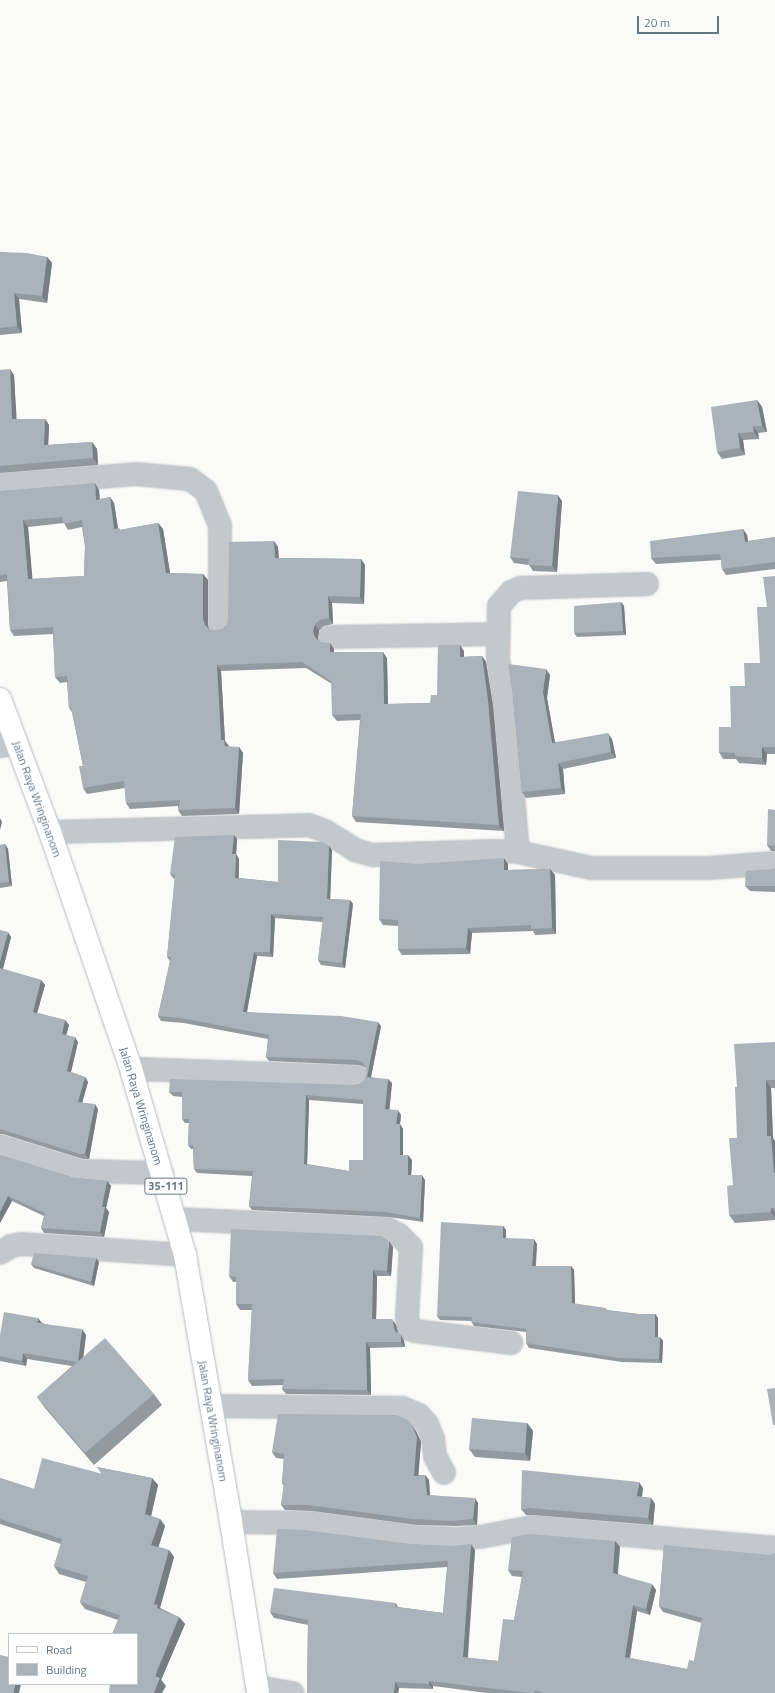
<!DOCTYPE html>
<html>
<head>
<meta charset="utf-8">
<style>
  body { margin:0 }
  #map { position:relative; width:775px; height:1693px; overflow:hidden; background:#fafaf8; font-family:"Titillium Web",sans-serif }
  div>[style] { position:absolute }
  .roads { filter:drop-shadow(0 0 1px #b5babe) drop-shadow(0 0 1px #b5babe) }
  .minor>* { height:22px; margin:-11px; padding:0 11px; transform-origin:11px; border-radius:11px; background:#c3c8cc }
  .major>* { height:22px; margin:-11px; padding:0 11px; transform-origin:11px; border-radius:11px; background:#fff }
  .wall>* { inset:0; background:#929a9f }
  .shaded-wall>* { inset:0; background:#777d82 }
  .building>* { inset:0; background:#aab3b9 }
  span { translate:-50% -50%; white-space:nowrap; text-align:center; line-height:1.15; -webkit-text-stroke:4px #fff; paint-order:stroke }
  .shield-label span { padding:1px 3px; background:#fff; border:1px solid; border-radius:3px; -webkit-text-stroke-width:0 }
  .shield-label { font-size:11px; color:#657683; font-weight:700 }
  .street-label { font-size:12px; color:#657683 }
  .legend { position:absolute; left:8px; top:1633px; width:130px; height:52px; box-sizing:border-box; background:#fff; border:1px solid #c1c8cd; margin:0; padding:5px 7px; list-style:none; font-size:12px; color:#657683 }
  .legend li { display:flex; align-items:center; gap:8px; height:20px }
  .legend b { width:20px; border:1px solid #c1c8cd }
  .scale { position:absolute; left:637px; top:16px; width:82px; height:18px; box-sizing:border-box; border:2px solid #657683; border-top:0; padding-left:5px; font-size:12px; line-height:14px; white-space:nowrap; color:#657683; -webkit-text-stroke:3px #fff; paint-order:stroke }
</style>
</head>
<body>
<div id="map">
  <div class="roads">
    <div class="minor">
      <i style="left:0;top:485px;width:136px;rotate:-4.6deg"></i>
      <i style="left:136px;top:474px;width:54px;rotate:5.3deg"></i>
      <i style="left:190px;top:479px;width:20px;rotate:37deg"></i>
      <i style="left:206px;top:491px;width:38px;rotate:68deg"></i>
      <i style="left:220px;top:526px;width:99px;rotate:90deg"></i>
      <i style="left:330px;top:637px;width:168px;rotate:-1deg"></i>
      <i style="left:0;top:746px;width:17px;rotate:-10deg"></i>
      <i style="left:50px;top:832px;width:259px;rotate:-1.5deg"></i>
      <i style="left:309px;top:825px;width:17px;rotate:21deg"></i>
      <i style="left:325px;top:831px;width:36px;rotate:32deg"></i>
      <i style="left:355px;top:850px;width:19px;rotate:16deg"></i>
      <i style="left:373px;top:855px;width:122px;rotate:-1.9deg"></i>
      <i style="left:495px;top:851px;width:23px;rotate:2deg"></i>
      <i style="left:518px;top:852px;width:75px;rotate:12.4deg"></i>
      <i style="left:591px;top:868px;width:118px"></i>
      <i style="left:709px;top:868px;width:66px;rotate:-4.3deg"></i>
      <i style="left:518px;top:852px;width:148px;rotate:-95.1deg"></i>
      <i style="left:505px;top:705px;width:48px;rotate:-98.5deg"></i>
      <i style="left:498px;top:658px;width:52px;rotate:-88.9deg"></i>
      <i style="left:499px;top:606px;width:18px;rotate:-49deg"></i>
      <i style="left:511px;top:592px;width:11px;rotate:-22deg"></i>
      <i style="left:521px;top:588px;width:126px;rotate:-1.8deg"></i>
      <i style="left:131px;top:1069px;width:227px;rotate:2deg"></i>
      <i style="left:0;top:1146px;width:85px;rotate:17.2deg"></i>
      <i style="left:81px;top:1171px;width:81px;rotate:1.4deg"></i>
      <i style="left:175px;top:1219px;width:213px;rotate:2.7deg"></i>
      <i style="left:388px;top:1229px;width:13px;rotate:29deg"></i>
      <i style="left:399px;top:1235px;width:17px;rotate:45deg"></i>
      <i style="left:411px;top:1247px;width:71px;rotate:93.2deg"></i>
      <i style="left:407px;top:1318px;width:11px;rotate:80deg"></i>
      <i style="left:409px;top:1329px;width:6px;rotate:18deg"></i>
      <i style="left:415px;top:1331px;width:97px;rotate:7.1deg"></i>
      <i style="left:0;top:1253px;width:13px;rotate:-32deg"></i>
      <i style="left:11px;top:1246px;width:10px;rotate:-11deg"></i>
      <i style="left:21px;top:1244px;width:164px;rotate:3.8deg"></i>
      <i style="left:211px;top:1406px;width:191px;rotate:0.6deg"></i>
      <i style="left:402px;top:1408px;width:18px;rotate:22deg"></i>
      <i style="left:419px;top:1415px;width:12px;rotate:48deg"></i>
      <i style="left:427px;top:1424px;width:16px;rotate:68deg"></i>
      <i style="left:433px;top:1439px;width:17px;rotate:83deg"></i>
      <i style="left:435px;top:1456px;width:19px;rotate:62deg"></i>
      <i style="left:231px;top:1522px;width:79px;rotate:0.7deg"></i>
      <i style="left:310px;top:1523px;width:107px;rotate:7.5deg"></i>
      <i style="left:416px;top:1537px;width:40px;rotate:2.9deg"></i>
      <i style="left:456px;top:1539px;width:24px;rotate:-5deg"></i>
      <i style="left:480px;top:1537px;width:53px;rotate:-10.9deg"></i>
      <i style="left:532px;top:1527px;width:244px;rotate:4.9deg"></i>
      <i style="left:257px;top:1687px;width:36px;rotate:10deg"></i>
    </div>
    <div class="major">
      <i style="left:0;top:699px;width:142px;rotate:69.4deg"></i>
      <i style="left:50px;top:832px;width:250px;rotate:71.1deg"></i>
      <i style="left:131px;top:1069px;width:194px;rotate:73.8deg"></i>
      <i style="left:185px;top:1255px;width:271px;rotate:80.2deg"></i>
      <i style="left:231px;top:1522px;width:173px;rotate:81deg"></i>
    </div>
  </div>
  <div class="wall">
    <i style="clip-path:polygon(0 252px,47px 257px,52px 263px,47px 303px,19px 299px,22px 333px,0 335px)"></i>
    <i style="clip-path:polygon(0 370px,14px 375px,16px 419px,45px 419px,49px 425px,48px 445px,92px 442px,97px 449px,98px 465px,0 473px)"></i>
    <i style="clip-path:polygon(757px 400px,762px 407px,767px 432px,758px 433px,759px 439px,743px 440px,745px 455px,722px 459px,717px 452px)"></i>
    <i style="clip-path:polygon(evenodd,99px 490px,100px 499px,110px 497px,114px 503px,118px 528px,119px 528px,120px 530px,158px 523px,163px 529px,170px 573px,203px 574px,208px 580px,208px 625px,209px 629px,215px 631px,222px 629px,227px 625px,274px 541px,278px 547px,279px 558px,361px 559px,365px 565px,364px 604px,332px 603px,333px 624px,324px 626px,319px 631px,318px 637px,318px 640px,320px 642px,334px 649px,334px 652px,387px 658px,388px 704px,430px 703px,437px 695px,464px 651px,464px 657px,482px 656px,486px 662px,493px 706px,504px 831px,356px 822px,352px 816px,360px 720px,337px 721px,332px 715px,332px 684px,306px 668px,221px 671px,225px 741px,229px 747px,239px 747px,243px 753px,239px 814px,182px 816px,178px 810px,178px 806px,130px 809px,126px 803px,125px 788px,87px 794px,83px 788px,83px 766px,72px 712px,69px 708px,67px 682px,60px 683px,55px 677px,53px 634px,14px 636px,10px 630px,7px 581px,0 582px,0 491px,99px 490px,64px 523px,68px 530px,82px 527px,85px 546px,84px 576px,32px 579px,28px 527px,64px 523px)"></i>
    <i style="clip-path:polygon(562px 501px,557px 572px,533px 571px,529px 565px,514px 563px,510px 557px)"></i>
    <i style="clip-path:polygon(743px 529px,747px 535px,748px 541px,775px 537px,775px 569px,726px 575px,722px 569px,721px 560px,656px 564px,651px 558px)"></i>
    <i style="clip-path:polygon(775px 576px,775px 754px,767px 754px,766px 765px,739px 763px,736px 759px,723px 759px,719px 752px,731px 727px,745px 686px,760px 663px,767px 607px)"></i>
    <i style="clip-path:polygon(621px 602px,624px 606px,626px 635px,577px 637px,574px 633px)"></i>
    <i style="clip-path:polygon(550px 675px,547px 698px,555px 742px,612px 739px,616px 758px,563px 769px,565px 794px,526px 798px,522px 792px,513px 698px)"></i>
    <i style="clip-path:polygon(775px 810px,775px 851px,771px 851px,767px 845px)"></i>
    <i style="clip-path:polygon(evenodd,234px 835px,237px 839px,236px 854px,239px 859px,239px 878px,278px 882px,329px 846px,332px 850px,330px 899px,350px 900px,353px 904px,345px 968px,321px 965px,318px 960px,323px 922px,275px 918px,273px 957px,257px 956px,247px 1012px,381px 1026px,371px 1077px,392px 1083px,389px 1110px,401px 1115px,400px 1124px,403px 1129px,403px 1155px,412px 1160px,411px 1175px,425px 1180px,423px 1222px,389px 1217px,252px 1210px,249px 1206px,252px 1176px,197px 1173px,194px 1169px,193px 1149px,191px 1149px,188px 1145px,189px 1123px,185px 1123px,182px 1119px,182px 1097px,173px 1096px,169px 1092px,354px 1085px,360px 1084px,365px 1080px,367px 1073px,366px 1068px,365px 1067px,359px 1065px,269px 1061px,266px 1057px,268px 1039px,184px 1023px,161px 1021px,158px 1016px,170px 961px,167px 957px,175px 879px,173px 878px,170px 874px,234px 835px,309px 1100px,363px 1104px,363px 1160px,349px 1171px,307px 1164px,309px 1100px)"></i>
    <i style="clip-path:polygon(5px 844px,8px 849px,12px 886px,0 888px,0 845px)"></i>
    <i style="clip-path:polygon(417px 864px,508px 864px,508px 870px,550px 869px,555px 875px,556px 934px,535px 935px,533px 931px,472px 933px,470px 954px,402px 955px,398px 949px,398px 926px,383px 925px,379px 919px)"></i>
    <i style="clip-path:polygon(775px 868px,775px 892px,750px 891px,745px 886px)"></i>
    <i style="clip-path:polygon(0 930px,11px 937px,3px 969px,41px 980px,45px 985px,37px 1013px,65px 1020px,69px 1025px,66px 1035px,78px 1042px,71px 1072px,85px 1077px,88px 1082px,82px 1103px,98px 1109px,89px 1159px,83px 1159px,3px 1134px,0 1134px)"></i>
    <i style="clip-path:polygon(775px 1042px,775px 1088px,771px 1088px,773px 1138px,775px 1141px,775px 1220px,735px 1223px,729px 1215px,733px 1185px,737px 1138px,737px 1087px)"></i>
    <i style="clip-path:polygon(0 1155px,74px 1178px,107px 1181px,111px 1186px,106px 1208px,109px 1212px,104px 1237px,44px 1233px,41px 1228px,44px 1216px,12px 1201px,0 1223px)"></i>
    <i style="clip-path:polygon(503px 1226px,506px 1230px,506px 1238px,537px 1244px,536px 1266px,571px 1266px,574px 1270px,575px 1304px,605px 1308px,607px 1310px,638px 1314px,655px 1314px,658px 1318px,658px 1337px,663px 1341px,662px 1363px,622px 1362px,529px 1348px,526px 1343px,526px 1332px,474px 1326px,471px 1321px,440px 1320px,437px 1316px)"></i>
    <i style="clip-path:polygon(393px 1247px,391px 1276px,377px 1276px,376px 1319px,396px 1325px,398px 1333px,401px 1335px,404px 1341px,405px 1347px,370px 1348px,371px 1395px,286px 1394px,282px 1389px,283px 1385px,252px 1386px,248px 1380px,252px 1310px,240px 1310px,236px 1304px,236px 1282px,233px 1282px,229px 1276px)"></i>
    <i style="clip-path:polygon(99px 1262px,94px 1286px,34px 1268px,31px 1264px)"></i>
    <i style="clip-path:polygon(42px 1323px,86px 1335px,83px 1357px,154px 1394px,162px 1405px,94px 1465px,45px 1408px,37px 1397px,72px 1366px,27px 1359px,26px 1366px,0 1361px,0 1335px)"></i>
    <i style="clip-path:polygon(527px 1423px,533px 1431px,530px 1461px,475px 1457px,469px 1449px)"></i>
    <i style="clip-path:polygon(416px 1431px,421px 1442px,418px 1475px,425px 1475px,429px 1480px,430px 1495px,478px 1503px,477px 1525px,456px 1526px,417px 1525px,312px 1511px,285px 1510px,281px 1505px,284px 1486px,282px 1483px,284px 1459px,276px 1458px,272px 1452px)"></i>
    <i style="clip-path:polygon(97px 1467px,152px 1478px,158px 1485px,151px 1516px,160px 1519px,165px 1526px,158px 1547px,169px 1550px,174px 1557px,160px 1608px,179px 1617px,185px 1624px,161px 1680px,166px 1686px,118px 1620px,85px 1609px,80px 1602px,86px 1582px,59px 1574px,54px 1566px,61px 1544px,0 1524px,0 1478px,34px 1489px,102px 1474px)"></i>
    <i style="clip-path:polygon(643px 1488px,642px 1497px,651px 1498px,655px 1504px,653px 1525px,533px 1515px,526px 1515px,521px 1509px)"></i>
    <i style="clip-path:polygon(615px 1541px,620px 1547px,618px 1574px,656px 1590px,650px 1615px,637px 1611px,630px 1658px,687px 1669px,694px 1661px,702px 1623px,663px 1612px,659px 1606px,664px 1545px,775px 1693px,487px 1693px,433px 1686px,433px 1689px,399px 1688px,398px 1693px,307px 1693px,308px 1625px,274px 1618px,270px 1612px,396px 1603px,398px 1607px,443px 1613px,447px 1567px,277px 1579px,273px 1573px,411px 1544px,475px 1550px,468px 1658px,498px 1661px,514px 1620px,522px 1577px,512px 1576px,508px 1570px)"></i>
  </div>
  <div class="shaded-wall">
    <i style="clip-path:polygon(47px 257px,52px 263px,47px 303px,42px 296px)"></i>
    <i style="clip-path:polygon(14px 293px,19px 299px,22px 333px,17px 326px)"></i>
    <i style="clip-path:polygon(10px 369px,14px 375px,17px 425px,12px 419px)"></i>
    <i style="clip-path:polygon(757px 400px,762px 407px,767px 432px,762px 426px)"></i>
    <i style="clip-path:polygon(45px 419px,49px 425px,48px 451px,44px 445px)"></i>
    <i style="clip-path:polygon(753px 426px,758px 433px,759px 439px,754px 432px)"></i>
    <i style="clip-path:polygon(738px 433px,743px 440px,745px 455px,740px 448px)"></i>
    <i style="clip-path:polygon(92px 442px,97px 449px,98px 465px,93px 458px)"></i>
    <i style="clip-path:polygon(95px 483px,99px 490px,100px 506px,96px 500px)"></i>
    <i style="clip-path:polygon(558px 495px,562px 501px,557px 572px,552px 566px)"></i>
    <i style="clip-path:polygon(110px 497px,114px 503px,119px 535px,114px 529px)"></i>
    <i style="clip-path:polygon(23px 520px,28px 527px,33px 585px,28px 579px)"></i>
    <i style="clip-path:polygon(158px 523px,163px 529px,171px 579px,166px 573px)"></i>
    <i style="clip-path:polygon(743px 529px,747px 535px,749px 548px,745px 542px)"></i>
    <i style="clip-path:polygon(274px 541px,278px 547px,279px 565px,275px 558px)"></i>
    <i style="clip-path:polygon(361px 559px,365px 565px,364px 604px,360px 597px)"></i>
    <i style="clip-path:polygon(203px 574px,208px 580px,208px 625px,209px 631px,205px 625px,203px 619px)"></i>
    <i style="clip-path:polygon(328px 596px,332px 603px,333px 624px,329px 618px)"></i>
    <i style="clip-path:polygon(621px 602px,624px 606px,626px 635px,623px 631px)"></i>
    <i style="clip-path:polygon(315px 624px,319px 631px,318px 637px,319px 643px,315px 637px,313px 631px)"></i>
    <i style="clip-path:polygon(330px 643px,334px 649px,334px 658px,330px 652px)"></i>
    <i style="clip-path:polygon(460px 645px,464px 651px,464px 664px,460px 657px)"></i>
    <i style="clip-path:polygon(383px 652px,387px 658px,388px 710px,384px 704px)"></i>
    <i style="clip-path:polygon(482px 656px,486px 662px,493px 706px,504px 831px,499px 825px)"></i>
    <i style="clip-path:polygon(217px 665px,221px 671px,225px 741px,229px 746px,229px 753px,221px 740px)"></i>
    <i style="clip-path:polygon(546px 669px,550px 675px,547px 698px,556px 749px,552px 743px,543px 692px)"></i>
    <i style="clip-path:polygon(608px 733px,612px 739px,616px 758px,611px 752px)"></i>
    <i style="clip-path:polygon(239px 747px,243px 753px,239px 814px,235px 808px)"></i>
    <i style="clip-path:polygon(762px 747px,767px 754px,766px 765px,762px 758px)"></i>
    <i style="clip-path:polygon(558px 763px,563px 769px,565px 794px,561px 788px)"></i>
    <i style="clip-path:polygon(0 818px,2px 822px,0 830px)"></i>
    <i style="clip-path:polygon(234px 835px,237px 839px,236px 858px,232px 854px)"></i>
    <i style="clip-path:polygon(5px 844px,8px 849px,12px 886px,9px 882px)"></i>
    <i style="clip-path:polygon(329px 846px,332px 850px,330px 903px,327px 899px)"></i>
    <i style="clip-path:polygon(236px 854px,239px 859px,238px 882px,235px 878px)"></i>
    <i style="clip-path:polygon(504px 858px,508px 864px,508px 876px,504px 870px)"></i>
    <i style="clip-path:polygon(550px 869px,555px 875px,556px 934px,552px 928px)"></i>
    <i style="clip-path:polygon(350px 900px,353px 904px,345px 968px,342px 963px)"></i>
    <i style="clip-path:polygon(271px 914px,275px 918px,273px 957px,270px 952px)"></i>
    <i style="clip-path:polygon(468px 928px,472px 933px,470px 954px,466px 948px)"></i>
    <i style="clip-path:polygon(8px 932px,11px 937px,2px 972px,0 970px,0 962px)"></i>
    <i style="clip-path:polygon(254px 952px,257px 956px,246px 1017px,243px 1012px)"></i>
    <i style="clip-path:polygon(41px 980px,45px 985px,36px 1017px,33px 1012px)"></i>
    <i style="clip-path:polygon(65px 1020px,69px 1025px,65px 1039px,62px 1034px)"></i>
    <i style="clip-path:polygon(378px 1022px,381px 1026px,370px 1082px,367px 1077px)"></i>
    <i style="clip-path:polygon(75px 1037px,78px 1042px,70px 1076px,67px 1071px)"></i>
    <i style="clip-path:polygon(85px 1077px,88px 1082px,81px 1107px,78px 1102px)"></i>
    <i style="clip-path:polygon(388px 1079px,392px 1083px,389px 1114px,385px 1109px)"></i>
    <i style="clip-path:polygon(766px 1080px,771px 1088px,773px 1138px,775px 1141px,775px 1174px,774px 1173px,767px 1136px)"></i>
    <i style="clip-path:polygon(306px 1095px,309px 1100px,307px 1168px,304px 1164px)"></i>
    <i style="clip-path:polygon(95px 1104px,98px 1109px,89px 1159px,85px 1154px)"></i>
    <i style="clip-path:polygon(398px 1110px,401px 1115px,400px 1124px,403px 1129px,403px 1159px,400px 1155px,396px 1124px)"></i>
    <i style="clip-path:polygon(408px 1155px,412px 1160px,411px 1179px,408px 1175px)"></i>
    <i style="clip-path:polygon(422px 1175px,425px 1180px,423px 1222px,420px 1218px)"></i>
    <i style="clip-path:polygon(107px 1181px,111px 1186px,106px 1208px,109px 1212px,104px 1237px,100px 1232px,102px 1207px)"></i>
    <i style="clip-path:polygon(8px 1196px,12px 1201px,0 1223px,0 1212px)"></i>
    <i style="clip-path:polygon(771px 1208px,775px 1214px,775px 1217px,771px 1212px)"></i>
    <i style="clip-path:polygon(503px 1226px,506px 1230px,506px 1242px,503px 1238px)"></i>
    <i style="clip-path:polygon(534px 1239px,537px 1244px,535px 1271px,532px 1266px)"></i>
    <i style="clip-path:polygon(389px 1241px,393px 1247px,391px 1276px,387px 1271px)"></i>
    <i style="clip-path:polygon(96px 1258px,99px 1262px,94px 1286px,91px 1282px)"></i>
    <i style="clip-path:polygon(571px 1266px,574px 1270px,575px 1307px,572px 1303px)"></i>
    <i style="clip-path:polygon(373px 1270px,377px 1276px,376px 1325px,372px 1319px)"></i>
    <i style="clip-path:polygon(655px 1314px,658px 1318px,658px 1341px,655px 1337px)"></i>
    <i style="clip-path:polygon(38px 1318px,42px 1323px,37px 1323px)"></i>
    <i style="clip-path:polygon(392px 1319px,396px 1325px,399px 1337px,395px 1331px)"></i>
    <i style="clip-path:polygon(82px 1329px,86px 1335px,82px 1368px,78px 1362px)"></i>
    <i style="clip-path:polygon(401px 1335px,404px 1341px,405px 1347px,401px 1342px)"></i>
    <i style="clip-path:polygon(660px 1337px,663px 1341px,662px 1363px,659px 1359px)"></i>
    <i style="clip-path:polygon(366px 1342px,370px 1348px,371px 1395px,367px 1390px)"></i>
    <i style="clip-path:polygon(23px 1353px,27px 1359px,26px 1366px,22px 1361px)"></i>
    <i style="clip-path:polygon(527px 1423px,533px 1431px,530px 1461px,525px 1453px)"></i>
    <i style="clip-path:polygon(412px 1425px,416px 1431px,421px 1442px,418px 1481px,414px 1476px)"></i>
    <i style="clip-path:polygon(425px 1475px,429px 1480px,430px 1500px,427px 1495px)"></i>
    <i style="clip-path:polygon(152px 1478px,158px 1485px,150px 1521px,145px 1514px)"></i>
    <i style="clip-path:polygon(639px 1482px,643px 1488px,641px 1503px,637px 1496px)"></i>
    <i style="clip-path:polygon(475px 1498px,478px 1503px,477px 1525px,473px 1519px)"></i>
    <i style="clip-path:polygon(651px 1498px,655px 1504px,653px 1525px,648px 1518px)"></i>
    <i style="clip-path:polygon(160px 1519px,165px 1526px,157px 1552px,151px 1545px)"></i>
    <i style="clip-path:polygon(615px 1541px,620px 1547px,617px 1578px,613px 1573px)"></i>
    <i style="clip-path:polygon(471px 1544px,475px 1550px,467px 1663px,463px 1657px)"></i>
    <i style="clip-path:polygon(169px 1550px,174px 1557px,160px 1608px,163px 1612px,162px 1615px,154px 1604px)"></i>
    <i style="clip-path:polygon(652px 1584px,656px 1590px,650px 1615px,646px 1609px)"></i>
    <i style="clip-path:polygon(633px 1605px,637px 1611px,629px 1663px,625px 1657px)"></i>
    <i style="clip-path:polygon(179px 1617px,185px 1624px,161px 1680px,166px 1686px,162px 1693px,154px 1693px,155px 1676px)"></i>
    <i style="clip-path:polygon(429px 1681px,433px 1686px,433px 1689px,429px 1684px)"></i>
    <i style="clip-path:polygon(395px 1682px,399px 1688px,398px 1693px,394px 1693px)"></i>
    <i style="clip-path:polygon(15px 1684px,21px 1684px,19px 1693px,13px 1693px)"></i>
  </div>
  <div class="building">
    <i style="clip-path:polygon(0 252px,27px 253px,47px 257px,42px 296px,14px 293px,17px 326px,0 328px)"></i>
    <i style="clip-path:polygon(10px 369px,12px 419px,45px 419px,44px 445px,92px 442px,93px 458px,0 466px,0 370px)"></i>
    <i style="clip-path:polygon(757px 400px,762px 426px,753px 426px,754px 432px,738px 433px,740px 448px,717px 452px,711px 407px)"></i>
    <i style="clip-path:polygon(evenodd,95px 483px,96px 500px,110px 497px,114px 529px,119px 528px,119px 530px,158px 523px,166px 573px,203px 574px,203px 619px,205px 625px,209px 629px,215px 631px,222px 629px,227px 625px,228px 619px,229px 542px,274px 541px,275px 558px,361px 559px,360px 597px,328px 596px,329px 618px,320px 620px,315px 624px,313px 631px,315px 637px,320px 642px,330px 643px,330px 652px,383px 652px,384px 704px,430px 703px,431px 695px,437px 695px,438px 645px,460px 645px,460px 657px,482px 656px,488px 700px,499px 825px,352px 816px,361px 714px,332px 715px,331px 679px,331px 681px,302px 662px,217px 665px,221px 740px,224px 740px,225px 746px,239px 747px,235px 808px,178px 810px,180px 800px,126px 803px,124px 781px,83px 788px,79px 766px,83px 766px,71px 707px,69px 708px,67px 676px,55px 677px,53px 627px,10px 630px,7px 574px,0 575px,0 491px,95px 483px,62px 517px,64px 524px,82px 520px,85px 546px,84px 576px,28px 579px,23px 520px,62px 517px)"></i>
    <i style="clip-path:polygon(518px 491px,558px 495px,552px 566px,528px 565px,529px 559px,510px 557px)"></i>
    <i style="clip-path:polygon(743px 529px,745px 542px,775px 537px,775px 562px,722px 569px,720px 554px,651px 558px,650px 541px)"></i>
    <i style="clip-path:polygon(775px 576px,775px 747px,762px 747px,762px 758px,735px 756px,735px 753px,719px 752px,719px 727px,731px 727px,730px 686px,745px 686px,744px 663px,760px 663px,757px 607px,767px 607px,763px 577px)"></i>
    <i style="clip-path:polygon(621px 602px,623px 631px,574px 633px,574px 606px)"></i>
    <i style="clip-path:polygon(508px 664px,546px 669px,543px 692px,552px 743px,608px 733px,611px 752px,558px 763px,561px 788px,522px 792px,513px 698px)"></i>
    <i style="clip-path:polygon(768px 809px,775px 810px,775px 846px,767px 845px)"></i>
    <i style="clip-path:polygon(evenodd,234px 835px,232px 854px,236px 854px,235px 878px,278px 882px,278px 840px,322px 842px,329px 846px,327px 899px,350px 900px,342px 963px,318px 960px,323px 917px,271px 914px,270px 952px,254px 952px,243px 1012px,341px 1016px,378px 1022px,367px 1077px,388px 1079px,385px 1109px,398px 1110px,396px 1124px,400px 1124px,400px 1155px,408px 1155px,408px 1175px,422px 1175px,420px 1218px,385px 1212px,249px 1206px,253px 1171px,194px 1169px,193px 1145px,188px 1145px,189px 1119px,182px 1119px,182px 1092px,169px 1092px,170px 1079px,354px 1085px,360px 1084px,365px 1080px,367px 1073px,366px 1067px,362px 1062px,356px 1060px,266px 1057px,269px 1035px,181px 1018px,158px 1016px,171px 957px,167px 957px,175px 875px,170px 874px,175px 837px,234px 835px,306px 1095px,363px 1100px,363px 1160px,349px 1160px,349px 1171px,304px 1164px,306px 1095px)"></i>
    <i style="clip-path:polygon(5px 844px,9px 882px,0 883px,0 845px)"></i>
    <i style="clip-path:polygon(504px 858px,504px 870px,550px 869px,552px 928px,531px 929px,531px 925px,468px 928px,466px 948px,398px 949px,398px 920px,379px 919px,380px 861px,417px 864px)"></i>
    <i style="clip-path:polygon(775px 868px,775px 886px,745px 886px,746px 871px,772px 869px)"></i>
    <i style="clip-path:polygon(0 930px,8px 932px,0 962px)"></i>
    <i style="clip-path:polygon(0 968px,41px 980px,33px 1012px,65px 1020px,62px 1034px,75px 1037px,67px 1071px,85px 1077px,78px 1102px,95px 1104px,85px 1154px,80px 1154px,0 1129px)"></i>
    <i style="clip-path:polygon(775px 1042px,775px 1080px,766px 1080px,767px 1136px,771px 1136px,774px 1173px,775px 1173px,775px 1208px,771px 1208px,771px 1212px,729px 1215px,727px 1186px,733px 1185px,729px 1138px,737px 1138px,735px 1087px,737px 1087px,734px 1044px)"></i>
    <i style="clip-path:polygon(0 1155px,74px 1178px,107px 1181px,102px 1207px,105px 1207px,100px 1232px,41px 1228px,45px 1213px,8px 1196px,0 1212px)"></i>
    <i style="clip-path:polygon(441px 1222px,503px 1226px,503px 1238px,534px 1239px,532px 1266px,571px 1266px,572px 1303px,605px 1308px,605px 1310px,638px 1314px,655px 1314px,655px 1337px,660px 1337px,659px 1359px,619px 1358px,526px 1343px,526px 1329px,471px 1322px,472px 1317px,437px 1316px)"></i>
    <i style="clip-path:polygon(231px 1229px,381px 1236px,389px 1241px,387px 1271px,373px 1270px,372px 1319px,392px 1319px,395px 1331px,401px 1335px,401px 1342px,366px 1342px,367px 1390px,282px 1389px,284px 1379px,248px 1380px,252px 1304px,236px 1304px,236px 1277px,229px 1276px)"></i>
    <i style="clip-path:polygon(34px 1253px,96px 1258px,91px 1282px,31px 1264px)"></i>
    <i style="clip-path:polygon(4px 1312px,38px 1318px,37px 1323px,82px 1329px,78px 1362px,23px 1353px,22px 1361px,0 1356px,0 1335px)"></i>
    <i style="clip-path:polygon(105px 1338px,154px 1394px,85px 1453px,37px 1397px)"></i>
    <i style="clip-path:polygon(775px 1388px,775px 1425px,773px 1425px,767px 1389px)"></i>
    <i style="clip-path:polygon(278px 1414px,396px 1415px,408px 1420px,412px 1425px,417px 1437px,414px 1476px,425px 1475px,427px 1495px,475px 1498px,473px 1519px,452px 1521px,413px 1519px,308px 1505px,281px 1505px,284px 1483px,282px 1483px,284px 1454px,272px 1452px)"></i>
    <i style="clip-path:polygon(472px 1418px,527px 1423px,525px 1453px,469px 1449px)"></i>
    <i style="clip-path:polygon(42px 1458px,103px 1474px,97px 1467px,152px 1478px,145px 1514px,160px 1519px,151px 1545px,169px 1550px,154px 1604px,158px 1605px,157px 1608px,179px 1617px,155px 1676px,160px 1678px,154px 1693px,109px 1693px,110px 1684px,137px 1684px,137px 1634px,112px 1634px,120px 1615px,80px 1602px,88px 1576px,54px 1566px,62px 1539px,0 1519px,0 1478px,34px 1489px)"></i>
    <i style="clip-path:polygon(522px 1470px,639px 1482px,637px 1496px,651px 1498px,648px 1518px,529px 1508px,521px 1509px)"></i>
    <i style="clip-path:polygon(277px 1529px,305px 1530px,411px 1544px,451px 1546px,471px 1544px,463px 1657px,498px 1661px,503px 1619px,514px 1620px,523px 1571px,508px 1570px,512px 1537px,529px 1534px,615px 1541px,613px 1573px,652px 1584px,646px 1609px,633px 1605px,625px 1657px,687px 1669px,689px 1660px,694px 1661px,702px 1618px,659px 1606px,664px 1545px,770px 1555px,775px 1553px,775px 1693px,543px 1693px,535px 1690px,534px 1693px,530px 1693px,429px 1681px,429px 1684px,395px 1682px,394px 1693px,307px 1693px,308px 1620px,270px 1612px,274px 1588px,396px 1603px,395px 1607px,443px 1613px,448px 1561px,273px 1573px)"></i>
    <i style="clip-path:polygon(0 1655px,9px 1657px,9px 1684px,15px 1684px,13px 1693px,0 1693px)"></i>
  </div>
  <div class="shield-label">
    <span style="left:166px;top:1186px">35-111</span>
  </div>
  <div class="street-label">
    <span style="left:37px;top:799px;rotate:70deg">Jalan Raya Wringinanom</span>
    <span style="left:141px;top:1106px;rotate:73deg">Jalan Raya Wringinanom</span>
    <span style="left:213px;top:1421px;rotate:80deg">Jalan Raya Wringinanom</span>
  </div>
  <ul class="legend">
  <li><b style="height:5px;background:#fff"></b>Road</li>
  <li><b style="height:11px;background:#aab3b9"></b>Building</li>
  </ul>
  <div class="scale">20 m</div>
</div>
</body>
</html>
